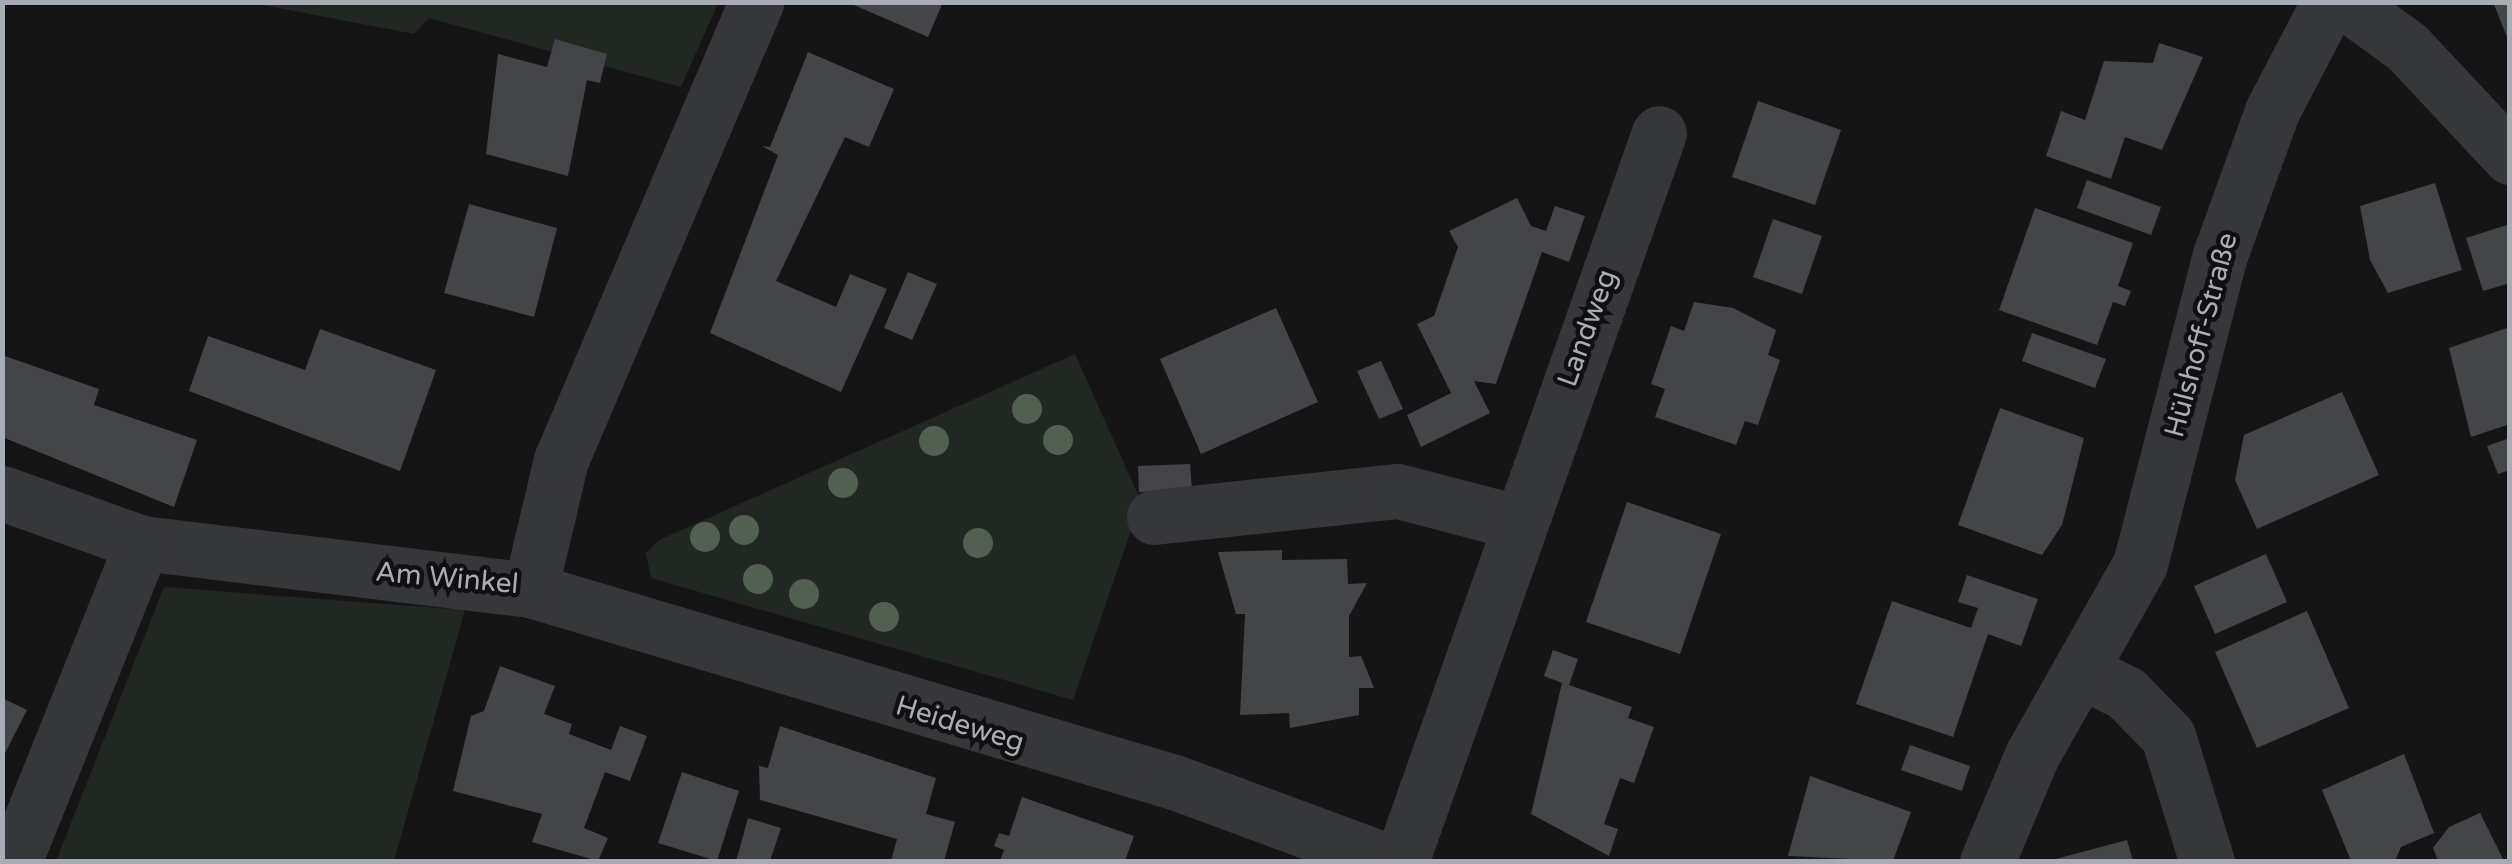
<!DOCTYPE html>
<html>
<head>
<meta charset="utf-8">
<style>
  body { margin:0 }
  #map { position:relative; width:2512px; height:864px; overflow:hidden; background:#151516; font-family:"Varela Round",sans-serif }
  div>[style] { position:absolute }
  .green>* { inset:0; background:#212822 }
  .building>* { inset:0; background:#444549 }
  .minor>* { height:55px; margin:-27.5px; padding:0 27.5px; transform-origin:27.5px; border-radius:27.5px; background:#36373b }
  .trees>* { width:30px; height:30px; margin:-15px; border-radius:50%; background:#516051 }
  span { translate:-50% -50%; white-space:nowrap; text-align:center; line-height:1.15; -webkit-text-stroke:9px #101011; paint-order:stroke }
  .street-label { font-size:28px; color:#a8adb5 }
  .frame { position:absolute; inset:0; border:5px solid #a8adb5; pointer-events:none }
</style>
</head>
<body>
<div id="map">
  <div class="green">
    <i style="clip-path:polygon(253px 3px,718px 3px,681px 87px,429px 18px,414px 34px)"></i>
    <i style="clip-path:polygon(1075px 354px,1141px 501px,1073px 700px,651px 578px,646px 553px,659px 540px)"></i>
    <i style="clip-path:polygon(164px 587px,465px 610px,394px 861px,56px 861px)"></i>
  </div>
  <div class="building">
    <i style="clip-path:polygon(847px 2px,943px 2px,928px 37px)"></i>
    <i style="clip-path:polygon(2493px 2px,2510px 2px,2510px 42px,2509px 42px)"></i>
    <i style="clip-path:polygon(555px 39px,607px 54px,600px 83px,587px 80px,568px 176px,486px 154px,498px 54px,547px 67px)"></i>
    <i style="clip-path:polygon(2159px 43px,2203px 57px,2162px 150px,2125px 137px,2111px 179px,2046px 156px,2061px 111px,2085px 120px,2104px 61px,2153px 63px)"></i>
    <i style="clip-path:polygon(808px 52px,894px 89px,869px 147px,845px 137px,776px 281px,836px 307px,850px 274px,887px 289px,841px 392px,710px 333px,778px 155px,762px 146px,770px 147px)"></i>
    <i style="clip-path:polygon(1758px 101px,1841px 130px,1815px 205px,1732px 177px)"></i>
    <i style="clip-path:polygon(2087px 180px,2161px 207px,2151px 235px,2077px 208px)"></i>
    <i style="clip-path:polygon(2435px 183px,2462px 270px,2388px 293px,2370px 260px,2360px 206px)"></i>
    <i style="clip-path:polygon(1517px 198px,1531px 226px,1546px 231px,1555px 206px,1585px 216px,1569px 262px,1542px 252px,1496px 384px,1474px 381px,1490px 413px,1421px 447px,1407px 415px,1451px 393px,1417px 324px,1434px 316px,1458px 247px,1449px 231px)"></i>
    <i style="clip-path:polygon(469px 204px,557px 228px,534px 317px,444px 293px)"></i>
    <i style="clip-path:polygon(2035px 208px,2133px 243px,2118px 286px,2131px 291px,2125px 306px,2113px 302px,2097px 345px,1999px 310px)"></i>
    <i style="clip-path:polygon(1773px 219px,1822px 236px,1802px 294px,1753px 277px)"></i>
    <i style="clip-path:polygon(2510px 224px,2510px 283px,2483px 291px,2466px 238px)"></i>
    <i style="clip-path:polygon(908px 272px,937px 284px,912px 340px,884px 328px)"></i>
    <i style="clip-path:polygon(1694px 302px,1733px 308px,1776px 330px,1768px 355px,1780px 360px,1758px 425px,1745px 421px,1736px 445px,1655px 417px,1665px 389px,1651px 384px,1671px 326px,1684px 331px)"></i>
    <i style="clip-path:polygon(1276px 308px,1318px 402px,1201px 454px,1160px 359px)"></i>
    <i style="clip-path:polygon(2510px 327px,2510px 424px,2471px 437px,2449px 348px)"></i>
    <i style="clip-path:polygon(320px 329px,436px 370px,400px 471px,189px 391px,208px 336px,305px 370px)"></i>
    <i style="clip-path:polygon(2032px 333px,2106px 359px,2095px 388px,2022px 361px)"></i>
    <i style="clip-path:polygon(2px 355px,99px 389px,94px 405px,197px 440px,174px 507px,2px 437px)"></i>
    <i style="clip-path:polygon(1381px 361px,1403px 409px,1379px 419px,1357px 371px)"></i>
    <i style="clip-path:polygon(2342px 392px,2379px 475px,2257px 529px,2235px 480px,2244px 435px)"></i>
    <i style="clip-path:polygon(2000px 408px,2084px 438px,2062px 525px,2042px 555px,1958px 525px)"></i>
    <i style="clip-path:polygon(2510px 438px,2510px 470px,2498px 474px,2487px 446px)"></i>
    <i style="clip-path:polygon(1190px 464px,1192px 490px,1139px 492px,1138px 466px)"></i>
    <i style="clip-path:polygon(1627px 502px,1721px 534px,1680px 654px,1586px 622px)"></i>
    <i style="clip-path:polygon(1282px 550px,1282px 560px,1347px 559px,1348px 584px,1367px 583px,1349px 616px,1349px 657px,1361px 656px,1374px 688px,1359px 688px,1359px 715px,1290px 728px,1289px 713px,1240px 715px,1245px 614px,1236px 614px,1218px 552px)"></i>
    <i style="clip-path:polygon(2266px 554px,2287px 602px,2215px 634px,2194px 586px)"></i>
    <i style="clip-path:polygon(1967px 575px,2038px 599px,2021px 646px,1988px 634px,1953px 737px,1856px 704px,1892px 601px,1971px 628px,1978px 608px,1958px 602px)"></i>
    <i style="clip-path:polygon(2307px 611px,2349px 708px,2257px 748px,2215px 652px)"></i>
    <i style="clip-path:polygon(1553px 650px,1578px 659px,1569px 685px,1632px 707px,1628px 718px,1654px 727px,1634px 783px,1620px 778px,1604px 824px,1618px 829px,1609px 856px,1531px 814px,1562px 683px,1544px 676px)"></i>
    <i style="clip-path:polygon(500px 666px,555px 686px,544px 714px,572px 724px,569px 734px,611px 750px,620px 726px,647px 736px,630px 781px,605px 772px,584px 828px,608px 838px,598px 861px,532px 842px,542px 814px,453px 791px,471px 716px,484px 711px)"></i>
    <i style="clip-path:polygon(2px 698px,27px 710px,2px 759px)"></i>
    <i style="clip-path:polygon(780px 726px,936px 778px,926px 814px,955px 822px,944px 861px,891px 861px,897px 839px,760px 800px,759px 766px,768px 768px)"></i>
    <i style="clip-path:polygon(1910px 745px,1970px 766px,1962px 791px,1901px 770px)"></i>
    <i style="clip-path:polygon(2404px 754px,2434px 833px,2401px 847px,2395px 861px,2351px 861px,2322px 790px)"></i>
    <i style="clip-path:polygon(682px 772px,739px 791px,717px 861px,658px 843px)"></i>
    <i style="clip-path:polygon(1810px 776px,1911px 812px,1893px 861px,1788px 856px)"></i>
    <i style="clip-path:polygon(1022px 797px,1134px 836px,1125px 861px,1000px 861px,1004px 850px,994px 846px,999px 833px,1009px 836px)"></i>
    <i style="clip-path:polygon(2480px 813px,2504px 861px,2438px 861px,2433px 848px,2449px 827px)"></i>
    <i style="clip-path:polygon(748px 818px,781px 828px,770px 861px,736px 861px)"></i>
    <i style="clip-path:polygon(2127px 840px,2133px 861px,2052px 861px,2052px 860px)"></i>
  </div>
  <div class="minor">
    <i style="left:2345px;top:2px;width:77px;rotate:36deg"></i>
    <i style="left:2407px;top:47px;width:151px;rotate:46.9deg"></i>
    <i style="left:2px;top:493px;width:149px;rotate:19.7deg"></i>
    <i style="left:142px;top:543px;width:391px;rotate:6.9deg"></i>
    <i style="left:530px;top:590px;width:675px;rotate:16.61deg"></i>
    <i style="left:1177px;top:783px;width:227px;rotate:20.3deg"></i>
    <i style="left:1154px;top:517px;width:245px;rotate:-6.1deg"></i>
    <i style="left:1398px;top:491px;width:122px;rotate:14.7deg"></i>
    <i style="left:530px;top:590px;width:134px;rotate:-76.6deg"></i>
    <i style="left:561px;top:460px;width:498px;rotate:-66.9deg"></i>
    <i style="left:2084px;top:672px;width:47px;rotate:26.6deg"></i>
    <i style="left:2126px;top:693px;width:60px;rotate:45.7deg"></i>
    <i style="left:2168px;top:736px;width:132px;rotate:72.8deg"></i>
    <i style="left:14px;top:862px;width:344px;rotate:-68.1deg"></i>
    <i style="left:1401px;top:862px;width:773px;rotate:-70.51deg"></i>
    <i style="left:1987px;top:862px;width:116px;rotate:-67.2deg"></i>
    <i style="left:2032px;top:755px;width:219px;rotate:-60.5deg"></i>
    <i style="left:2140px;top:564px;width:319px;rotate:-75.5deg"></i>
    <i style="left:2220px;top:255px;width:153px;rotate:-70.1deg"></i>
    <i style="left:2272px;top:111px;width:123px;rotate:-62.4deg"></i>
  </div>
  <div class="trees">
    <i style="left:1027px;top:409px"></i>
    <i style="left:1058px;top:440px"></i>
    <i style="left:934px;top:441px"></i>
    <i style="left:843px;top:483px"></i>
    <i style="left:744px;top:530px"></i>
    <i style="left:705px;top:537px"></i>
    <i style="left:978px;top:543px"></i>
    <i style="left:758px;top:579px"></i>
    <i style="left:804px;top:594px"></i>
    <i style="left:884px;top:617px"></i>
  </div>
  <div class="street-label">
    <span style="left:1587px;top:328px;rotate:-70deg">Landweg</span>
    <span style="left:2201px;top:335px;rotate:-75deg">Hülshoff-Straße</span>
    <span style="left:447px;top:578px;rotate:5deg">Am Winkel</span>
    <span style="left:960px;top:724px;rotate:17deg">Heideweg</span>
  </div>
  <div class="frame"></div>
</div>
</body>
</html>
